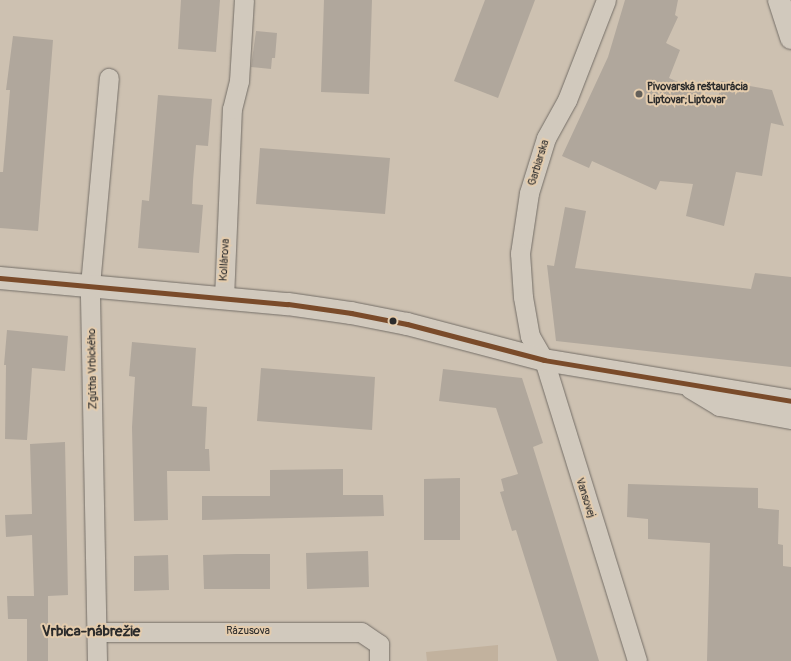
<!DOCTYPE html>
<html>
<head>
<meta charset="utf-8">
<style>
  body { margin:0 }
  #map { position:relative; width:791px; height:661px; overflow:hidden; background:#cdc1b1; font-family:Pangolin,sans-serif }
  div>[style] { position:absolute }
  .green>* { inset:0; background:#c2b29e }
  .building>* { inset:0; background:#b0a79c }
  .roads { filter:drop-shadow(0 0 1px #746e67) drop-shadow(0 0 1px #746e67) }
  .minor>* { height:19px; margin:-9.5px; padding:0 9.5px; transform-origin:9.5px; border-radius:9.5px; background:#d1c9bd }
  .tertiary>* { height:22px; margin:-11px; padding:0 11px; transform-origin:11px; border-radius:11px; background:#d1c9bd }
  .primary>* { height:22px; margin:-11px; padding:0 11px; transform-origin:11px; border-radius:11px; background:#d1c9bd }
  .bus-1>* { height:5px; margin:-2.5px; padding:0 2.5px; transform-origin:2.5px; border-radius:2.5px; background:#7a4b2a }
  .dots>* { width:11px; height:11px; translate:-50% -50%; box-sizing:border-box; border:2px solid #e4ccad; border-radius:50% }
  span { translate:-50% -50%; white-space:nowrap; text-align:center; line-height:1.15; -webkit-text-stroke:4px #e4ccad; paint-order:stroke }
  .poi-label { font-size:11px; color:#2b2b2b; font-weight:700 }
  .left { translate:0 -50%; text-align:left }
  .street-label { font-size:11px; color:#2b2b2b }
  .district-label { font-size:15px; color:#2b2b2b; font-weight:700 }
</style>
</head>
<body>
<div id="map">
  <div class="green">
    <i style="clip-path:polygon(498px 645px,498px 661px,427px 661px,426px 652px)"></i>
  </div>
  <div class="building">
    <i style="clip-path:polygon(181px 0,220px 0,216px 52px,178px 49px)"></i>
    <i style="clip-path:polygon(324px 0,372px 0,369px 94px,321px 92px)"></i>
    <i style="clip-path:polygon(485px 0,535px 0,498px 98px,454px 81px)"></i>
    <i style="clip-path:polygon(625px 0,678px 0,675px 15px,678px 17px,666px 43px,680px 50px,669px 78px,718px 100px,721px 81px,772px 90px,784px 126px,771px 123px,762px 176px,736px 172px,724px 226px,686px 216px,693px 184px,660px 181px,656px 190px,592px 161px,589px 168px,562px 156px,608px 57px)"></i>
    <i style="clip-path:polygon(256px 31px,277px 33px,275px 58px,272px 58px,271px 69px,251px 67px)"></i>
    <i style="clip-path:polygon(13px 36px,53px 40px,38px 231px,0 228px,0 172px,3px 172px,10px 90px,6px 90px)"></i>
    <i style="clip-path:polygon(158px 95px,212px 99px,208px 146px,196px 145px,193px 181px,192px 204px,203px 205px,199px 253px,138px 248px,142px 200px,149px 201px)"></i>
    <i style="clip-path:polygon(260px 148px,390px 158px,385px 214px,256px 204px)"></i>
    <i style="clip-path:polygon(565px 207px,586px 211px,575px 268px,751px 289px,755px 273px,791px 277px,791px 367px,556px 341px,547px 265px,554px 266px)"></i>
    <i style="clip-path:polygon(7px 330px,68px 336px,65px 371px,32px 368px,27px 440px,5px 439px,6px 365px,4px 365px)"></i>
    <i style="clip-path:polygon(132px 342px,196px 348px,192px 406px,207px 407px,205px 449px,209px 449px,210px 471px,167px 471px,168px 520px,134px 521px,132px 427px,135px 377px,129px 376px)"></i>
    <i style="clip-path:polygon(261px 368px,375px 377px,372px 430px,257px 421px)"></i>
    <i style="clip-path:polygon(443px 369px,522px 378px,543px 443px,533px 447px,599px 661px,557px 661px,516px 530px,512px 531px,500px 492px,504px 491px,501px 479px,518px 474px,496px 408px,439px 401px)"></i>
    <i style="clip-path:polygon(65px 442px,68px 595px,48px 596px,48px 661px,27px 661px,27px 619px,8px 619px,7px 596px,34px 596px,32px 535px,6px 537px,5px 515px,32px 514px,30px 444px)"></i>
    <i style="clip-path:polygon(343px 469px,343px 495px,383px 495px,384px 516px,202px 520px,202px 496px,270px 496px,270px 470px)"></i>
    <i style="clip-path:polygon(460px 478px,460px 540px,424px 540px,424px 479px)"></i>
    <i style="clip-path:polygon(628px 484px,758px 488px,758px 508px,779px 510px,778px 544px,783px 545px,783px 566px,791px 567px,791px 661px,707px 661px,710px 543px,648px 539px,648px 519px,627px 517px)"></i>
    <i style="clip-path:polygon(368px 551px,369px 587px,307px 589px,306px 553px)"></i>
    <i style="clip-path:polygon(236px 554px,270px 554px,270px 589px,204px 589px,203px 555px)"></i>
    <i style="clip-path:polygon(168px 555px,169px 590px,134px 591px,134px 556px)"></i>
  </div>
  <div class="roads">
    <div class="minor">
      <i style="left:606px;top:0;width:107px;rotate:111.3deg"></i>
      <i style="left:567px;top:100px;width:43px;rotate:118.9deg"></i>
      <i style="left:546px;top:138px;width:58px;rotate:107.2deg"></i>
      <i style="left:529px;top:193px;width:61px;rotate:98.5deg"></i>
      <i style="left:520px;top:253px;width:44px;rotate:86.1deg"></i>
      <i style="left:523px;top:297px;width:40px;rotate:80deg"></i>
      <i style="left:530px;top:336px;width:28px;rotate:60deg"></i>
      <i style="left:544px;top:360px;width:315px;rotate:72.8deg"></i>
      <i style="left:224px;top:298px;width:189px;rotate:-87.6deg"></i>
      <i style="left:232px;top:109px;width:29px;rotate:-76deg"></i>
      <i style="left:239px;top:81px;width:81px;rotate:-86.5deg"></i>
      <i style="left:97px;top:632px;width:264px"></i>
      <i style="left:361px;top:632px;width:22px;rotate:34deg"></i>
      <i style="left:379px;top:644px;width:17px;rotate:90deg"></i>
      <i style="left:97px;top:661px;width:376px;rotate:-91.1deg"></i>
      <i style="left:90px;top:285px;width:208px;rotate:-84.8deg"></i>
    </div>
    <div class="tertiary">
      <i style="left:0;top:278px;width:289px;rotate:5.2deg"></i>
      <i style="left:288px;top:304px;width:64px;rotate:8.1deg"></i>
      <i style="left:351px;top:313px;width:57px;rotate:11.1deg"></i>
      <i style="left:407px;top:324px;width:142px;rotate:14.7deg"></i>
      <i style="left:544px;top:360px;width:250px;rotate:9.4deg"></i>
      <i style="left:692px;top:388px;width:33px;rotate:31deg"></i>
      <i style="left:720px;top:405px;width:72px;rotate:10.4deg"></i>
    </div>
    <div class="primary">
      <i style="left:779px;top:0;width:40px;rotate:72deg"></i>
    </div>
  </div>
  <div class="bus-1">
    <i style="left:0;top:278px;width:289px;rotate:5.2deg"></i>
    <i style="left:288px;top:304px;width:64px;rotate:8.1deg"></i>
    <i style="left:351px;top:313px;width:57px;rotate:11.1deg"></i>
    <i style="left:407px;top:324px;width:142px;rotate:14.7deg"></i>
    <i style="left:544px;top:360px;width:250px;rotate:9.4deg"></i>
  </div>
  <div class="dots">
    <i style="left:639px;top:94px;background:#64605a"></i>
    <i style="left:393px;top:321px;background:#2b2b2b"></i>
  </div>
  <div class="poi-label">
    <span class="left" style="left:647px;top:94px">Pivovarská reštaurácia<br>Liptovar;Liptovar</span>
  </div>
  <div class="street-label">
    <span style="left:539px;top:163px;rotate:-73deg">Garbiarska</span>
    <span style="left:225px;top:260px;rotate:-87deg">Kollárova</span>
    <span style="left:93px;top:369px;rotate:-91deg">Zgútha Vrbického</span>
    <span style="left:585px;top:498px;rotate:72deg">Vansovej</span>
    <span style="left:248px;top:631px">Rázusova</span>
  </div>
  <div class="district-label">
    <span style="left:91px;top:632px">Vrbica-nábrežie</span>
  </div>
</div>
</body>
</html>
